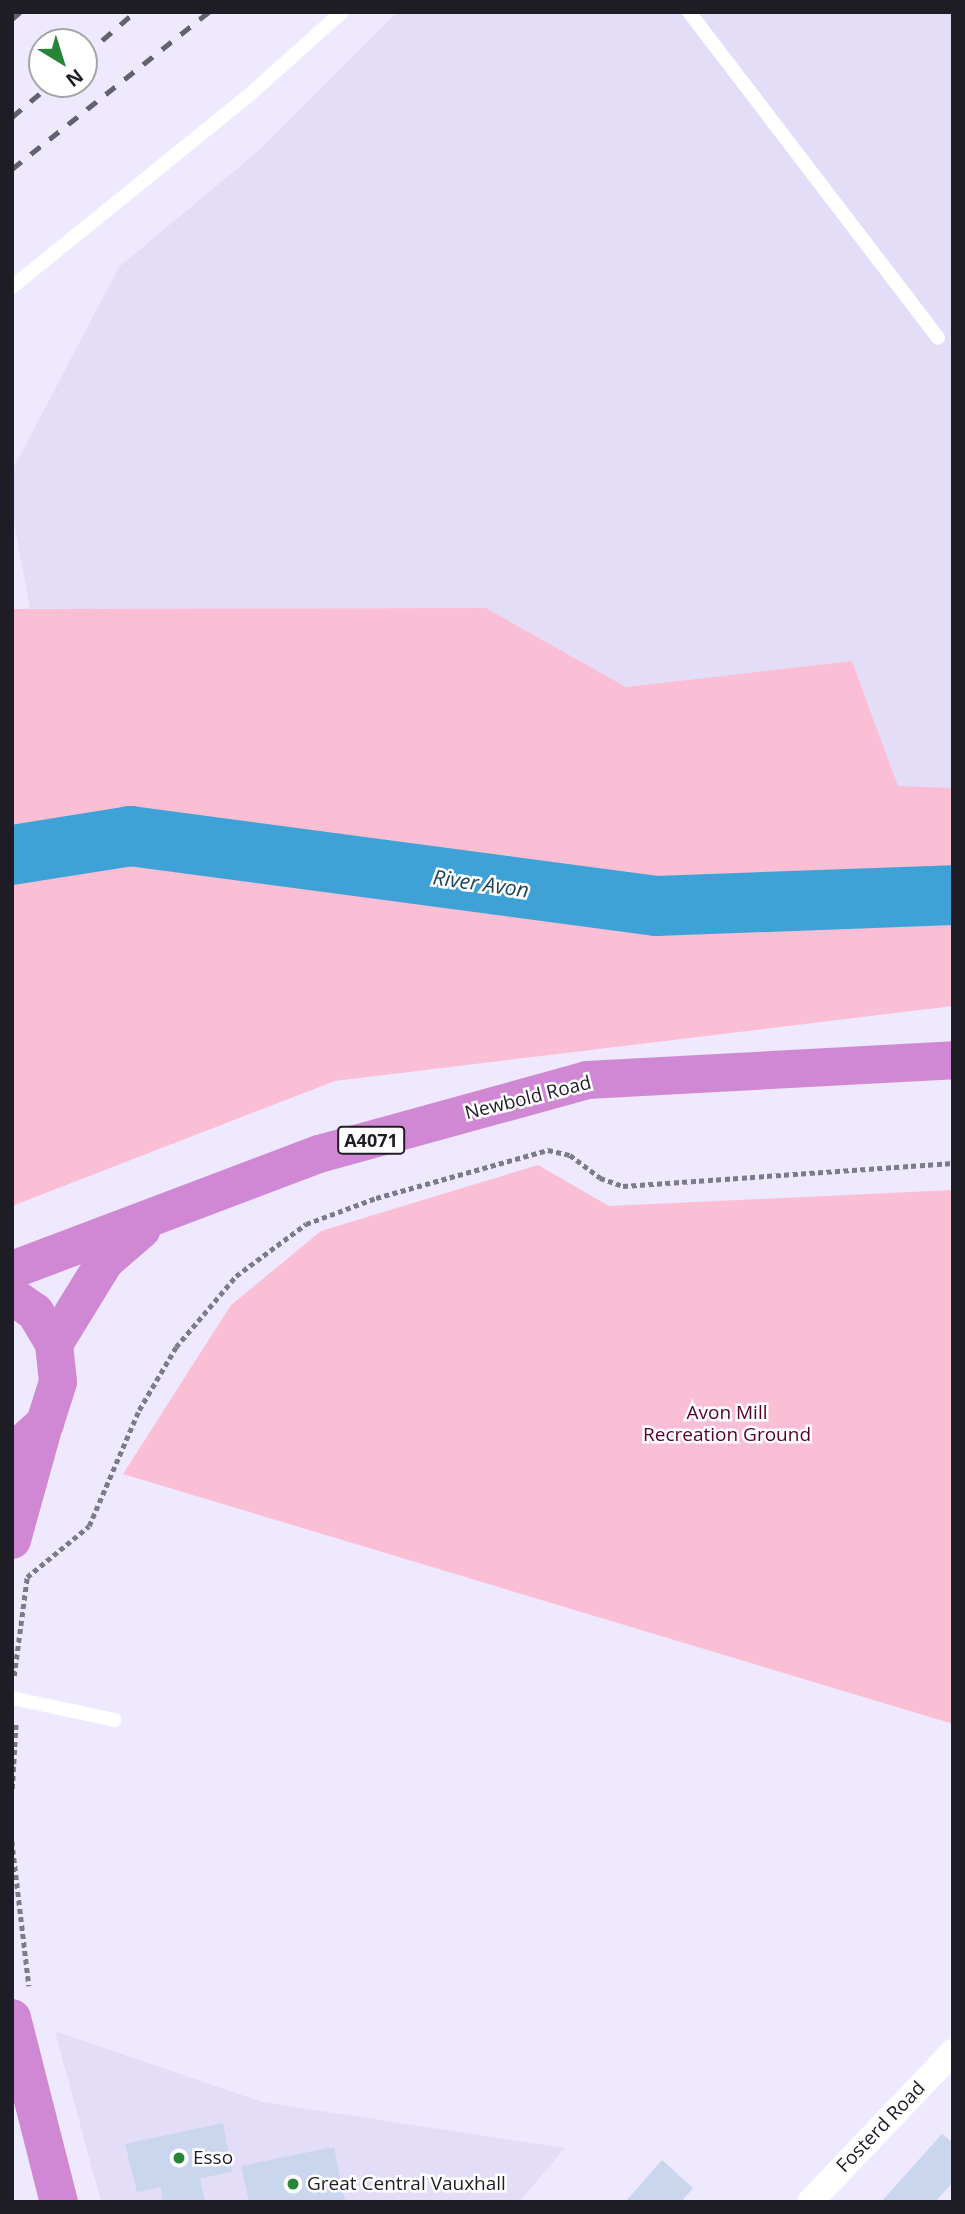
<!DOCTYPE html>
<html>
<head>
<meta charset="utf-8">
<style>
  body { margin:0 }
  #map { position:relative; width:965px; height:2214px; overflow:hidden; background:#eee9fe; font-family:"Open Sans",sans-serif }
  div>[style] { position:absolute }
  .built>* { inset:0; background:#e3ddf8 }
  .green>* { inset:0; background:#fbbfd5 }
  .river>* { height:60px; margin:-30px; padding:0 30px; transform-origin:30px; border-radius:30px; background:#3ea2d7 }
  .building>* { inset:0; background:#cad5ee }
  .path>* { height:4.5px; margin-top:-2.25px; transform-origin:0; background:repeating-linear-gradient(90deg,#7e7b89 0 5px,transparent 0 8.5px) }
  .service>* { height:14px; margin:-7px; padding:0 7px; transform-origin:7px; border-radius:7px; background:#fff }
  .minor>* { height:26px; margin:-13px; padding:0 13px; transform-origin:13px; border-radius:13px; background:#fff }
  .trunk>* { height:38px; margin:-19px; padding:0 19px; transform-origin:19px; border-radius:19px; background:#d088d4 }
  .rail>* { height:5px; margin-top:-2.5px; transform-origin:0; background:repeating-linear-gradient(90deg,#65626f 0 12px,transparent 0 24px) }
  .dots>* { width:19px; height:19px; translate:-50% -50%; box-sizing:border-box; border:4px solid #fff; border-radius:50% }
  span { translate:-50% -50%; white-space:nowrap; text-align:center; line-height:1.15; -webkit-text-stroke:5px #fff; paint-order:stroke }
  .shield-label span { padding:2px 5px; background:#fff; border:2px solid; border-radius:5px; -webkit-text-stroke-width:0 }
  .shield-label { font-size:18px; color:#1e1c25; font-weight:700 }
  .street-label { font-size:19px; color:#1e1c25 }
  .park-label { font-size:19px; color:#55002f }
  .poi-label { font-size:19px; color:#1e1c25 }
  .left { translate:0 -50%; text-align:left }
  .water-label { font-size:21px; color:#1d465c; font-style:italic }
  .frame { position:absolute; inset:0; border:14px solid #1e1c25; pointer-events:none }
  .north { position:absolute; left:28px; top:28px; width:70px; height:70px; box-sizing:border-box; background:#fff; border:2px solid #a5a4a8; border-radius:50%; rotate:142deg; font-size:19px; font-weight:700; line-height:28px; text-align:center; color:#1e1c25 }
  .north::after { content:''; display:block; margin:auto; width:24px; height:32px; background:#288537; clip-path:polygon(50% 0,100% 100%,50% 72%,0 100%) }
</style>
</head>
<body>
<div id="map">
  <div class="built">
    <i style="clip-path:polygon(397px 12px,953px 12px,953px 788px,898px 787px,852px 661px,626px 687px,486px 608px,30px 609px,12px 511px,12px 471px,119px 267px,256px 153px)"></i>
    <i style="clip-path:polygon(55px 2031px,262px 2102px,565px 2148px,519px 2202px,101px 2202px)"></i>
  </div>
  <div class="green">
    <i style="clip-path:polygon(486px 608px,626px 687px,852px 661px,898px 786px,953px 788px,953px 1006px,335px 1081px,12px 1206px,12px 609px)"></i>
    <i style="clip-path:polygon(538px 1165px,609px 1206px,953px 1190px,953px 1724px,123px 1474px,231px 1305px,321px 1231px)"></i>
  </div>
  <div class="river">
    <i style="left:12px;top:855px;width:120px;rotate:-9.1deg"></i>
    <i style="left:130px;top:836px;width:531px;rotate:7.58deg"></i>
    <i style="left:656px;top:906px;width:297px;rotate:-2.1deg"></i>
  </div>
  <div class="building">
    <i style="clip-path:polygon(223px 2123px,232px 2172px,200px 2178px,205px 2202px,163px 2202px,161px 2187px,137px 2192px,125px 2144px)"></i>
    <i style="clip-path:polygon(942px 2134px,953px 2143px,953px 2182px,935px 2202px,881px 2202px)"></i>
    <i style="clip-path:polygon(334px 2147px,345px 2202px,249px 2202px,241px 2166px)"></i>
    <i style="clip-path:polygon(662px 2160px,693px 2188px,681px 2202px,625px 2202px)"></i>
  </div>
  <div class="path">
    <i style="left:14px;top:1676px;width:100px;rotate:-82.5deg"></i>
    <i style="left:27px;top:1577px;width:80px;rotate:-39.4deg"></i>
    <i style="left:89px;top:1526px;width:126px;rotate:-66.7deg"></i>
    <i style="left:139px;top:1410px;width:73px;rotate:-59.6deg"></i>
    <i style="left:176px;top:1347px;width:93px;rotate:-49.8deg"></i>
    <i style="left:236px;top:1276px;width:87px;rotate:-36.6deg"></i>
    <i style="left:306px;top:1224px;width:75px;rotate:-20.4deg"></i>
    <i style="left:376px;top:1198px;width:179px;rotate:-15.6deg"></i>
    <i style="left:548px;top:1150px;width:23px;rotate:13deg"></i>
    <i style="left:570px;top:1155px;width:38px;rotate:37deg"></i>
    <i style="left:600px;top:1178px;width:24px;rotate:19deg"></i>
    <i style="left:623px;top:1186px;width:331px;rotate:-4deg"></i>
    <i style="left:12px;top:1789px;width:67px;rotate:-86.6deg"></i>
    <i style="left:12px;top:1841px;width:146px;rotate:83.3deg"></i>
  </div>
  <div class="service">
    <i style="left:689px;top:12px;width:410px;rotate:52.6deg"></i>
    <i style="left:12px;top:287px;width:304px;rotate:-39deg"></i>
    <i style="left:248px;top:96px;width:126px;rotate:-41.8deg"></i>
    <i style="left:12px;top:1698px;width:105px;rotate:12.1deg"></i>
  </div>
  <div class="minor">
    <i style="left:810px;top:2202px;width:207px;rotate:-46.4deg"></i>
  </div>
  <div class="trunk">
    <i style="left:12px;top:1270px;width:328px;rotate:-20.7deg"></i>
    <i style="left:319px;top:1154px;width:278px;rotate:-15.4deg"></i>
    <i style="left:587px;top:1080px;width:367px;rotate:-3.1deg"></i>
    <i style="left:12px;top:1296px;width:28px;rotate:35deg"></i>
    <i style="left:35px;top:1312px;width:37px;rotate:59deg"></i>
    <i style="left:54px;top:1344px;width:38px;rotate:84deg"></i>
    <i style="left:58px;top:1382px;width:43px;rotate:107.6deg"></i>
    <i style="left:45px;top:1423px;width:45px;rotate:137.7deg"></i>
    <i style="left:54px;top:1344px;width:97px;rotate:-58.4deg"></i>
    <i style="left:105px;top:1261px;width:48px;rotate:-40.7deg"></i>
    <i style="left:12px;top:1540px;width:119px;rotate:-74.5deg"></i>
    <i style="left:12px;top:2018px;width:190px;rotate:75.7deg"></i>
  </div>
  <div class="rail">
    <i style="left:12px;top:19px;width:11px;rotate:-41deg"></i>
    <i style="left:84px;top:56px;width:67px;rotate:-40.8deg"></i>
    <i style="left:12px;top:117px;width:51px;rotate:-40.2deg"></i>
    <i style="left:12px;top:169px;width:252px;rotate:-38.6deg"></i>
  </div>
  <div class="dots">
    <i style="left:179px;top:2158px;background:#288537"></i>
    <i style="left:293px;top:2184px;background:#288537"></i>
  </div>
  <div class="shield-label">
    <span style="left:371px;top:1140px">A4071</span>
  </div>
  <div class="street-label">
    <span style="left:528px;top:1098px;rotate:-14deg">Newbold Road</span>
    <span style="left:881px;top:2127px;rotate:-46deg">Fosterd Road</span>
  </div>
  <div class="park-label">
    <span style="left:727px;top:1424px">Avon Mill<br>Recreation Ground</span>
  </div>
  <div class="poi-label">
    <span class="left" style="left:193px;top:2158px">Esso</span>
    <span class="left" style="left:307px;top:2184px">Great Central Vauxhall</span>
  </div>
  <div class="water-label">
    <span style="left:481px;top:883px;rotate:8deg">River Avon</span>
  </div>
  <div class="frame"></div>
  <div class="north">N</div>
</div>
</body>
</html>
